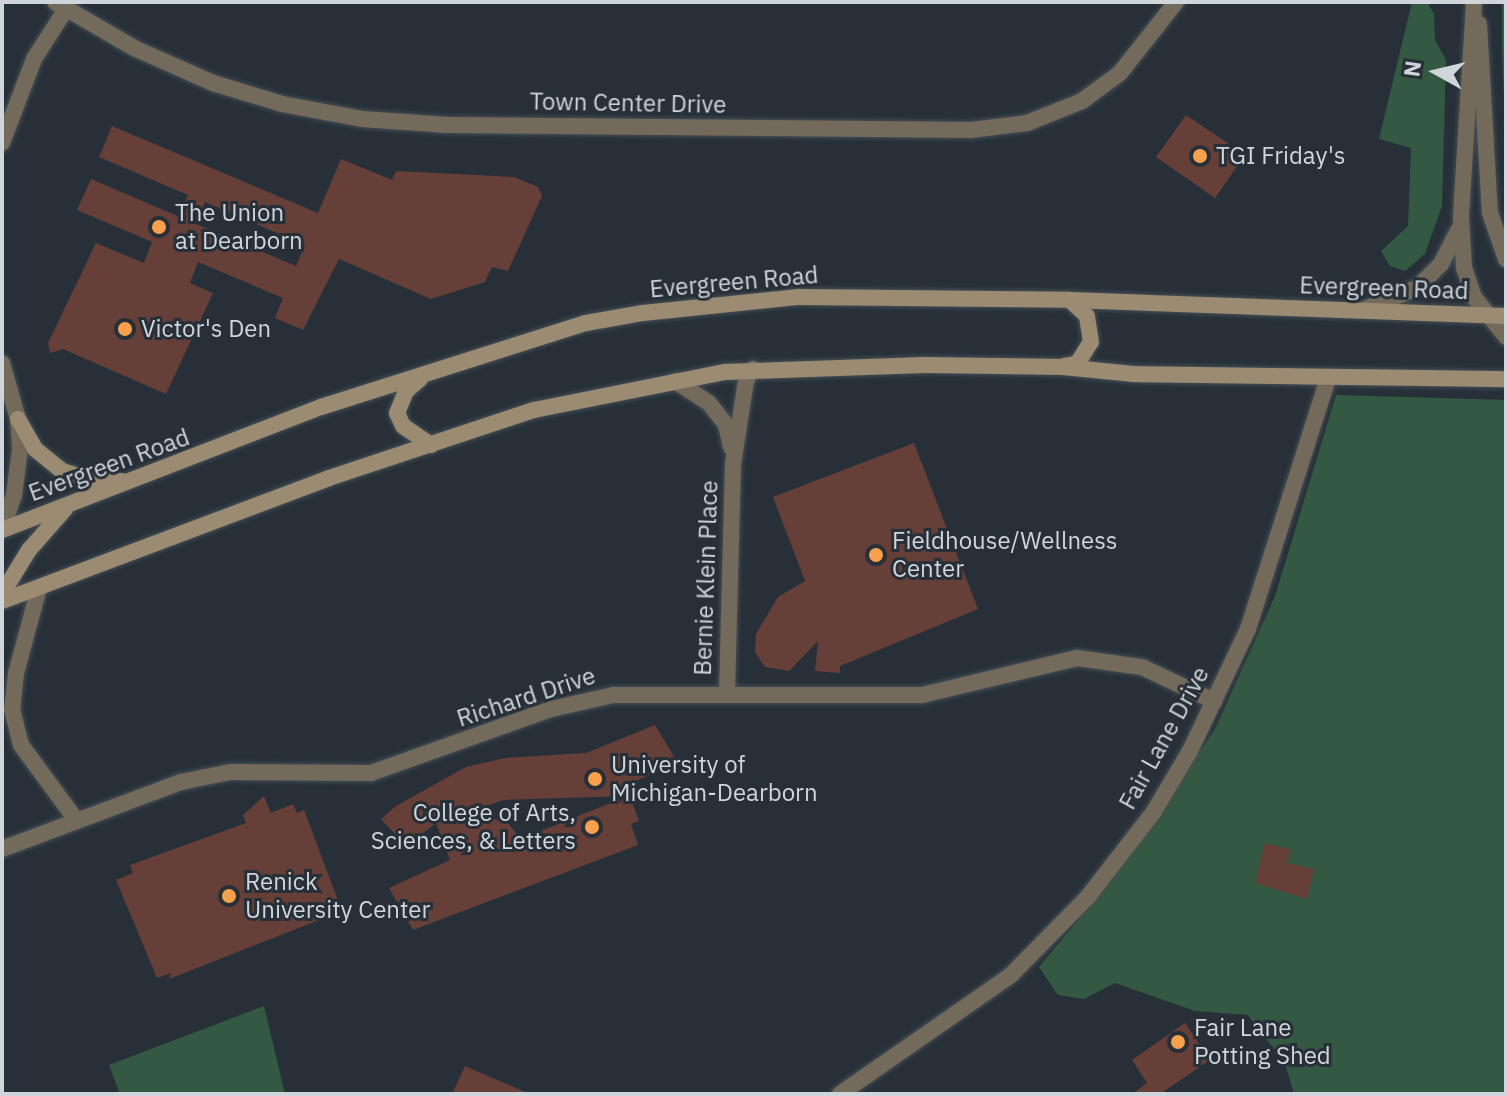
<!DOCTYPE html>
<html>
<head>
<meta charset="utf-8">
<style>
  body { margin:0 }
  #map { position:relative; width:1508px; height:1096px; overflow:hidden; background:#273038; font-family:"IBM Plex Sans",sans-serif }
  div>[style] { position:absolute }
  .green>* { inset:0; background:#345942 }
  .building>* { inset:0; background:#673f39 }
  .roads { filter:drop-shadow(0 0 2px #454e55) drop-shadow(0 0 2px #454e55) }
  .street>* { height:16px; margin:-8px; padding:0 8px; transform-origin:8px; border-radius:8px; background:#746a5b }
  .secondary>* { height:16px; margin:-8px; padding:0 8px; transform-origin:8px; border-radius:8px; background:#9a8b72 }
  .dots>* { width:22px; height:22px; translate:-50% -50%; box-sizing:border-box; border:4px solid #273038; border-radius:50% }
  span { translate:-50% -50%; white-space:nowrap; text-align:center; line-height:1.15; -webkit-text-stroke:6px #273038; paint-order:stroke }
  .street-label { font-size:24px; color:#cfd5da }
  .poi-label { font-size:24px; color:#cfd5da }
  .left { translate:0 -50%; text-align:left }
  .right { translate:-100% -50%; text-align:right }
  .frame { position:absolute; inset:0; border:4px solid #cfd5da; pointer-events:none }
  .north { position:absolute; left:1396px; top:32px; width:80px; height:80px; -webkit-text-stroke:6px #273038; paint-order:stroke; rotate:278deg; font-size:22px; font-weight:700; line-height:32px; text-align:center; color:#cfd5da }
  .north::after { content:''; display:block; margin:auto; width:28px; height:36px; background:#cfd5da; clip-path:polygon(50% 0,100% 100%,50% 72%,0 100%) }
</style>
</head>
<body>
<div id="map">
  <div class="green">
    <i style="clip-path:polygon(1412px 2px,1427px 2px,1434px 14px,1435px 40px,1446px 60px,1442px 206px,1425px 254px,1405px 271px,1390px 266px,1381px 251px,1408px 226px,1411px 148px,1379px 139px)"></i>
    <i style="clip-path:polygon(1502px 2px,1506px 2px,1506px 158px,1502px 46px)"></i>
    <i style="clip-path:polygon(1336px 395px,1506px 400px,1506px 1094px,1294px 1094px,1285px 1063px,1248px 1015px,1195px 1011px,1115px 983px,1084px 999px,1058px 995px,1039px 967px,1113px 878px,1215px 729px,1275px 596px)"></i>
    <i style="clip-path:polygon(264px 1006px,285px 1094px,120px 1094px,109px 1065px)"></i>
  </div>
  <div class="building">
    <i style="clip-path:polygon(1186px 115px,1245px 155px,1215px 198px,1156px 157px)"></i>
    <i style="clip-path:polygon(evenodd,112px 126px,318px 213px,341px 159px,392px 180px,396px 171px,514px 177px,538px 187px,542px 196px,508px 271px,492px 267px,485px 282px,431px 299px,339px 259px,303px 330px,275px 318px,283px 298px,198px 262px,190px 283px,213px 293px,166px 394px,63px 349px,50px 353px,48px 343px,96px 243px,144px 263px,152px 242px,77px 210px,91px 179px,180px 217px,188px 195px,99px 157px,112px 126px,205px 202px,305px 245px,296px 266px,196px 224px,205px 202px)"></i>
    <i style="clip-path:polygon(914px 443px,978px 609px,840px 666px,840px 673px,815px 671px,818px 641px,789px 671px,765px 667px,755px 652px,756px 634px,778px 597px,805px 581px,773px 497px)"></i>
    <i style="clip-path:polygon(evenodd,655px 725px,678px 763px,626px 785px,639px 821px,631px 824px,638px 845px,413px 930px,389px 888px,450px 860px,436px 823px,406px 846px,381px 819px,396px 806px,466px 767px,505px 758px,586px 753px,655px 725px,628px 796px,521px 839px,507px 822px,468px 812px,504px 800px,628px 796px)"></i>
    <i style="clip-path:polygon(264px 796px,271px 813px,293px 804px,297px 813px,304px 810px,342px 911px,169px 979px,171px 973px,157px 978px,116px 880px,133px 873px,130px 865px,246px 823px,243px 815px)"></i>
    <i style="clip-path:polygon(1265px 843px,1291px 850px,1287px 863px,1314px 869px,1307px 899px,1255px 883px)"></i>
    <i style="clip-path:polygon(1185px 1023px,1210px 1060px,1160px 1094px,1132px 1094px,1147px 1083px,1132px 1060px)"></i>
    <i style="clip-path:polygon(465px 1066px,530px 1094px,452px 1094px)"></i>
  </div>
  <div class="roads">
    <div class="street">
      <i style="left:55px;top:2px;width:91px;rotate:30.2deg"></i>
      <i style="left:134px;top:48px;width:86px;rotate:23.9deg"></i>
      <i style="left:213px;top:83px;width:72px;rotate:16.9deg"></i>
      <i style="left:282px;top:104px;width:81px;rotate:10.6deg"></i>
      <i style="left:362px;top:119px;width:86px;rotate:4deg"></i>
      <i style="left:448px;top:125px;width:523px;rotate:0.55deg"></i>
      <i style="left:971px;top:130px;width:56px;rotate:-7.1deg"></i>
      <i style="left:1027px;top:123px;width:59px;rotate:-21.8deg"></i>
      <i style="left:1082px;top:101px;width:47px;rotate:-36.4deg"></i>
      <i style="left:1120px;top:73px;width:90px;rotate:-51.7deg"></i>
      <i style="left:1474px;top:3px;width:214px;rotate:93.5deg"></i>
      <i style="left:1461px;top:217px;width:51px;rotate:86.6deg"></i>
      <i style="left:1464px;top:268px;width:31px;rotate:71deg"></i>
      <i style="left:1474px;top:297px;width:51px;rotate:51.3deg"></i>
      <i style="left:1479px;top:24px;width:189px;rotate:86.7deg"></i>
      <i style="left:1490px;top:213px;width:49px;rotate:70.8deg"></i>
      <i style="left:2px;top:143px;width:90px;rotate:-69.1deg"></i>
      <i style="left:34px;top:59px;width:59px;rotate:-57.4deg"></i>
      <i style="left:1365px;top:309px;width:56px;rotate:-22deg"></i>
      <i style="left:1417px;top:288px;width:34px;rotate:-45deg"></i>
      <i style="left:1441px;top:264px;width:38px;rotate:-63deg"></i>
      <i style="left:2px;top:363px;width:58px;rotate:74.1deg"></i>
      <i style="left:18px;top:419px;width:30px;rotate:86deg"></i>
      <i style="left:20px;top:449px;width:46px;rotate:97.4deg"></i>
      <i style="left:14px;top:495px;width:36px;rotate:109deg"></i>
      <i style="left:675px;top:381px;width:40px;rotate:32.9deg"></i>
      <i style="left:709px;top:403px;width:28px;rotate:52deg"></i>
      <i style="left:726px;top:425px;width:23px;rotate:77deg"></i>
      <i style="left:39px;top:588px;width:88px;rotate:105.1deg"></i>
      <i style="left:16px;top:673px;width:36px;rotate:96deg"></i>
      <i style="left:12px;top:709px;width:37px;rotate:76deg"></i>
      <i style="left:21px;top:745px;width:94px;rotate:53.6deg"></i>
      <i style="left:727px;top:693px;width:229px;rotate:-88.5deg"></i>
      <i style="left:733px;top:464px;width:84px;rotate:-81.1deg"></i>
      <i style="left:746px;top:381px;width:14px;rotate:-60deg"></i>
      <i style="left:2px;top:849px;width:191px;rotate:-20.5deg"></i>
      <i style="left:181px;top:782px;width:50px;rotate:-11.5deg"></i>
      <i style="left:230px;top:772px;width:141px;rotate:0.4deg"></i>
      <i style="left:371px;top:773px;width:191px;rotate:-19.6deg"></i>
      <i style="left:551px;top:709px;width:64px;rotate:-12.7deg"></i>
      <i style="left:613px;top:695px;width:309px"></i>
      <i style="left:922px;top:695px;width:159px;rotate:-13.4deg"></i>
      <i style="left:1077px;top:658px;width:66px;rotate:7.9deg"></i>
      <i style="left:1142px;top:667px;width:80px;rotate:25.3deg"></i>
      <i style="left:840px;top:1094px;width:207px;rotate:-34.8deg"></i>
      <i style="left:1010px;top:976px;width:110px;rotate:-45.4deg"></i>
      <i style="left:1087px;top:898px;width:108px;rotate:-52.2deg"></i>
      <i style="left:1153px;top:813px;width:72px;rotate:-59.2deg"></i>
      <i style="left:1190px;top:751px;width:135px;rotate:-64.6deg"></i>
      <i style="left:1248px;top:629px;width:263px;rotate:-72.3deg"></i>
    </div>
    <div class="secondary">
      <i style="left:1064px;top:366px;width:13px;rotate:-9deg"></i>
      <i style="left:1077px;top:364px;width:26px;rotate:-58deg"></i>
      <i style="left:1091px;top:342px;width:26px;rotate:-99deg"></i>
      <i style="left:1087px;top:316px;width:23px;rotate:-137deg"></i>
      <i style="left:420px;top:379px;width:18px;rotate:139deg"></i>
      <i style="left:406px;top:391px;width:24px;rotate:112deg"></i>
      <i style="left:397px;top:413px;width:14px;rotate:65deg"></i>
      <i style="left:403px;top:426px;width:34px;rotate:34deg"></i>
      <i style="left:18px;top:419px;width:34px;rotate:60deg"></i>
      <i style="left:35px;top:449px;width:35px;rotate:39deg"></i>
      <i style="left:62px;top:471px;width:31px;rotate:17deg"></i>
      <i style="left:92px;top:480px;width:30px;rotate:2deg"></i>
      <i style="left:2px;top:530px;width:342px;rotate:-21.1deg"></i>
      <i style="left:321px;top:407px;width:278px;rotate:-17.6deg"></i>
      <i style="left:586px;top:323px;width:58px;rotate:-10deg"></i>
      <i style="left:643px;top:313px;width:157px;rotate:-5.9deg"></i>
      <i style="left:799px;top:297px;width:271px;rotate:0.6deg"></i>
      <i style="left:1070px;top:300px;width:436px;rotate:2.1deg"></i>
      <i style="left:2px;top:594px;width:52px;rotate:-58.5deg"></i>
      <i style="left:29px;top:550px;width:55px;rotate:-48.7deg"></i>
      <i style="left:2px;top:601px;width:349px;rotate:-20.6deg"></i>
      <i style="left:329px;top:478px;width:216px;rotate:-18.4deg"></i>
      <i style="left:534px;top:410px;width:195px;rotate:-11.3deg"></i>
      <i style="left:725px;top:372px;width:199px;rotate:-2deg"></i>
      <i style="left:924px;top:365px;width:139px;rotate:0.8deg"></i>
      <i style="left:1063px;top:367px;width:71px;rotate:5.6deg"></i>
      <i style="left:1134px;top:374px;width:372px;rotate:0.8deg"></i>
    </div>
  </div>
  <div class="dots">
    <i style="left:1200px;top:156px;background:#f9a04c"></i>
    <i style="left:159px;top:227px;background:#f9a04c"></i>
    <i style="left:125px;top:329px;background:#f9a04c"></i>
    <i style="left:876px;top:555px;background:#f9a04c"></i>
    <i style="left:595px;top:779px;background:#f9a04c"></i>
    <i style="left:592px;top:827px;background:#f9a04c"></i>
    <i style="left:229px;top:896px;background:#f9a04c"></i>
    <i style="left:1178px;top:1042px;background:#f9a04c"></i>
  </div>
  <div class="street-label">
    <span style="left:628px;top:103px;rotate:1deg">Town Center Drive</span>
    <span style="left:734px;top:282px;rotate:-5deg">Evergreen Road</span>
    <span style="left:1384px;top:288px;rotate:2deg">Evergreen Road</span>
    <span style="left:109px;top:465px;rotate:-20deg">Evergreen Road</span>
    <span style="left:706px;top:578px;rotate:-88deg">Bernie Klein Place</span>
    <span style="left:526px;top:697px;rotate:-18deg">Richard Drive</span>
    <span style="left:1164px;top:738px;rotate:-61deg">Fair Lane Drive</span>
  </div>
  <div class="poi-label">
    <span class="left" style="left:1216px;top:156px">TGI Friday's</span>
    <span class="left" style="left:175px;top:227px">The Union<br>at Dearborn</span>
    <span class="left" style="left:141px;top:329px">Victor's Den</span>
    <span class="left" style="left:892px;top:555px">Fieldhouse/Wellness<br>Center</span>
    <span class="left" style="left:611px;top:779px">University of<br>Michigan-Dearborn</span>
    <span class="right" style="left:576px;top:827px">College of Arts,<br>Sciences, &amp; Letters</span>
    <span class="left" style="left:245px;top:896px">Renick<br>University Center</span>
    <span class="left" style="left:1194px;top:1042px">Fair Lane<br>Potting Shed</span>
  </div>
  <div class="frame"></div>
  <div class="north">N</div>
</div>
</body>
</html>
